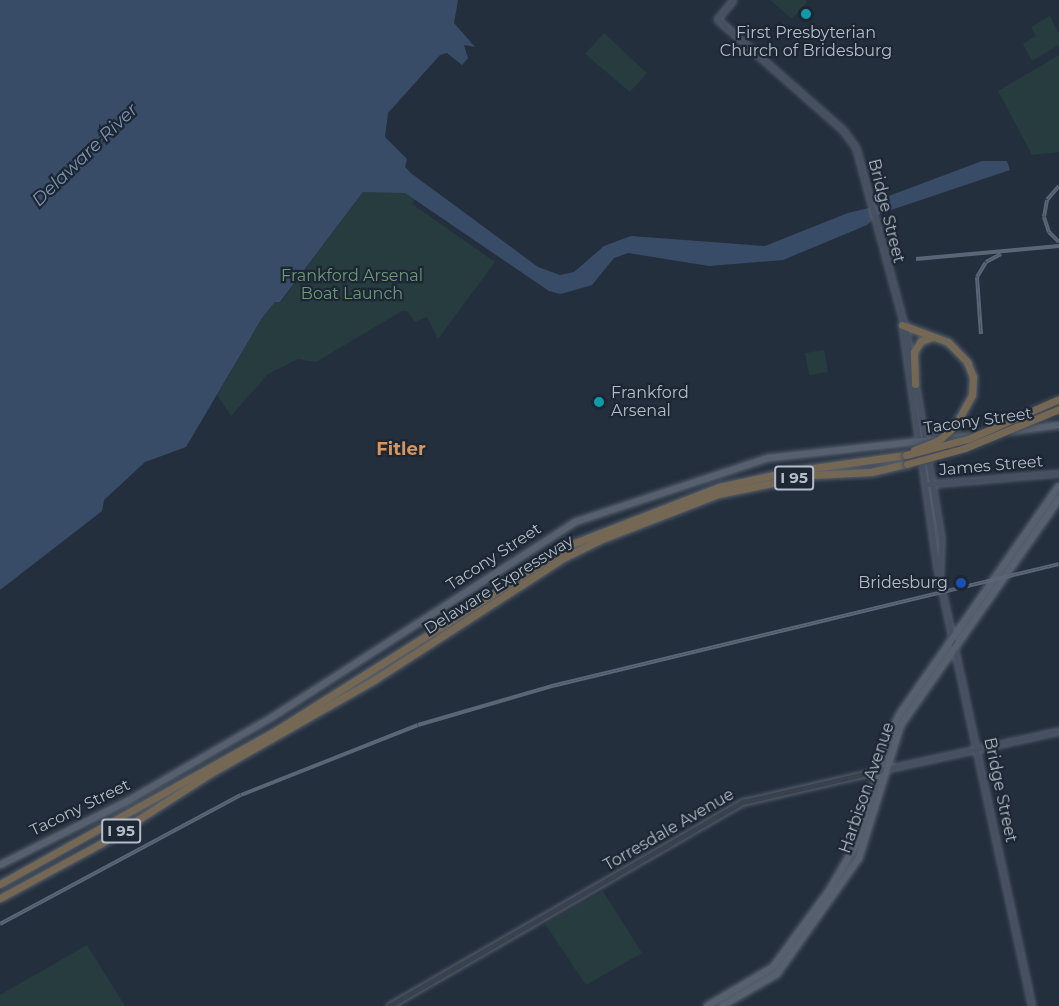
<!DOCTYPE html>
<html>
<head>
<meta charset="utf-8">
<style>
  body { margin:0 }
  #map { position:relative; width:1059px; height:1006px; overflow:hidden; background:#242f3e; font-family:Montserrat,sans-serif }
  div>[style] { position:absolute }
  .green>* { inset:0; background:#263c3f }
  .water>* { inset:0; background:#394c67 }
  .roads { filter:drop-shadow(0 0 2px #565f6c) drop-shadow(0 0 2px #565f6c) }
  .tertiary>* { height:4.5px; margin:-2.25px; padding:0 2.25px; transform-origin:2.25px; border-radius:2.25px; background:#38414e }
  .secondary>* { height:5px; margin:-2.5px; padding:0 2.5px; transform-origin:2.5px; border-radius:2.5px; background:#465061 }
  .primary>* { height:6px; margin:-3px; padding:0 3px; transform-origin:3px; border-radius:3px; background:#56606e }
  .motorway>* { height:7px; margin:-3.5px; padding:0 3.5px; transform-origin:3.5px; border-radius:3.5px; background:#746855 }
  .rail>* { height:4px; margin-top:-2px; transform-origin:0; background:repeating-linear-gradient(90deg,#1d2633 0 4.5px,#5a6575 0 9px); box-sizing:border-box; border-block:2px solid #5a6575 }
  .bridges { filter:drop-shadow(0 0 2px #434c59) drop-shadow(0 0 2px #434c59) }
  .motorway-bridge>* { height:7px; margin:-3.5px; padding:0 3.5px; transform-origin:3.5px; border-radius:3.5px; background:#746855 }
  .dots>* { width:16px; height:16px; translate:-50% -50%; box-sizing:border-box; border:3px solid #1d2633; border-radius:50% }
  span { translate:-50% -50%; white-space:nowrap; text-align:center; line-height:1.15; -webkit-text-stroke:4.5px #1d2633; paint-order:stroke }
  .shield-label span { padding:2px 4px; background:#1d2633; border:2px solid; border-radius:4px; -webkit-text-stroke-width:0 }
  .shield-label { font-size:15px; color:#b4bcc9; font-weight:700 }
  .poi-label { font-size:16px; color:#b4bcc9 }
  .left { translate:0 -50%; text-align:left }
  .right { translate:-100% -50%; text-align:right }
  .street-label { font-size:16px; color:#b4bcc9 }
  .park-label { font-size:16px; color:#6b9a76 }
  .water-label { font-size:18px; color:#7c92b1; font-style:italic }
  .neighbourhood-label { font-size:18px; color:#d59563; font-weight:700 }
</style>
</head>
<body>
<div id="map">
  <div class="green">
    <i style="clip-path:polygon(770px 0,805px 0,807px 2px,792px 19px)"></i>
    <i style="clip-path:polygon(1050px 16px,1059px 34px,1059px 45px,1032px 61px,1023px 44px,1036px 36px,1031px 27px)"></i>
    <i style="clip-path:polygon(604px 33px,647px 73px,630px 92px,585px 54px)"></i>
    <i style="clip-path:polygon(1059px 55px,1059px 152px,1032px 155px,998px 91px)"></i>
    <i style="clip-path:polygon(363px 192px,405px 192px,415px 198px,412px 204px,495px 262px,438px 339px,427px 317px,415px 322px,408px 312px,402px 311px,316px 362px,298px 359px,268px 374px,231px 416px,217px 395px,262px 318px,275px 302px,281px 302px)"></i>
    <i style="clip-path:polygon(824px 350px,828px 372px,809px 375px,805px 353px)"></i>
    <i style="clip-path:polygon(603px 891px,642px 953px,586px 985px,545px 924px)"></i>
    <i style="clip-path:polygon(87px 945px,125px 1006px,0 1006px,0 995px)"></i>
  </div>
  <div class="water">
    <i style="clip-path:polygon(0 0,458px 0,454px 23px,475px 47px,464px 45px,468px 58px,462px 65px,447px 53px,440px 55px,388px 113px,385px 137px,407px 159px,405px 167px,412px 174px,538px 267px,560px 275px,574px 272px,604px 246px,631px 236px,765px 246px,848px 213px,877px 206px,886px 197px,982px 161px,1007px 161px,1010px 170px,879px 214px,867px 225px,783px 260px,709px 266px,628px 253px,614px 258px,592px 285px,561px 294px,549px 291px,405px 193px,363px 192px,280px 302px,275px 302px,262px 318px,186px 447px,145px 462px,104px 500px,102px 511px,0 590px)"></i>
  </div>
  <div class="roads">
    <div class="tertiary">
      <i style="left:389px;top:1006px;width:409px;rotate:-30deg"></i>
      <i style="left:743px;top:802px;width:138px;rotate:-13deg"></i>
    </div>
    <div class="secondary">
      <i style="left:733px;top:0;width:25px;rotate:130deg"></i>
      <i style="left:717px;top:19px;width:168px;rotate:41.4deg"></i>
      <i style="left:843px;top:130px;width:22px;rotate:54deg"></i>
      <i style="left:856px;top:148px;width:195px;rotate:74.8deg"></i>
      <i style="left:907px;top:336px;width:34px;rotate:82deg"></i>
      <i style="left:902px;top:325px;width:246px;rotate:81.8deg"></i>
      <i style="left:937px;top:568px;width:448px;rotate:77.8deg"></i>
      <i style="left:915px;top:382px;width:158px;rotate:80.5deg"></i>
      <i style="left:941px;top:538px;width:37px;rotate:92deg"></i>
      <i style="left:922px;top:422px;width:14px;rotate:56deg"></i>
      <i style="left:930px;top:434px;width:12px;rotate:24deg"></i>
      <i style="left:929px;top:484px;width:130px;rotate:-4.8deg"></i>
      <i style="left:877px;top:771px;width:186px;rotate:-12.4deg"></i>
    </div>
    <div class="primary">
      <i style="left:1012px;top:431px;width:47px;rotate:-7.3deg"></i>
      <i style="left:0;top:865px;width:141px;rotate:-26.6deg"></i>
      <i style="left:126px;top:802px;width:168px;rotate:-30.1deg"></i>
      <i style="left:271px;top:718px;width:362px;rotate:-32.8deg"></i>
      <i style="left:575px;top:522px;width:204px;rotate:-18.3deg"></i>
      <i style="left:769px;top:458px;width:201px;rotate:-6.3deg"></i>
      <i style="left:707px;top:1006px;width:77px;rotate:-30.6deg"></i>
      <i style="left:773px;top:967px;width:97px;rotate:-53.8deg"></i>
      <i style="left:830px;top:889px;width:52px;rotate:-60deg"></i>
      <i style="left:856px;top:844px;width:111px;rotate:-73.2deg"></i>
      <i style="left:888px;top:738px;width:25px;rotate:-64deg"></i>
      <i style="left:899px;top:715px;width:279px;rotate:-55.1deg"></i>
      <i style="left:722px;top:1006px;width:64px;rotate:-30.2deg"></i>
      <i style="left:777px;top:974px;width:142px;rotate:-54.7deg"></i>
      <i style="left:859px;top:858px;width:139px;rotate:-72.5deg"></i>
      <i style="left:901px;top:725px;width:276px;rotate:-55deg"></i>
    </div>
    <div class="motorway">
      <i style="left:902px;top:325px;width:49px;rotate:20.3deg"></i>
      <i style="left:948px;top:342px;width:28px;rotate:46deg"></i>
      <i style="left:967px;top:362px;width:16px;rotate:68deg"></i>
      <i style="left:973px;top:377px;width:18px;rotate:93deg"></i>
      <i style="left:972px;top:395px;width:35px;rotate:119deg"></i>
      <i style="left:915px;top:384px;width:32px;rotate:-92deg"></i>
      <i style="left:914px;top:352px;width:13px;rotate:-58deg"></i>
      <i style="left:921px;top:341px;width:12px;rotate:-20deg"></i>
      <i style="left:0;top:884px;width:315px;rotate:-29.1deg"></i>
      <i style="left:275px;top:731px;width:351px;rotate:-32.2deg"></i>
      <i style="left:572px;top:544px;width:158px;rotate:-21.2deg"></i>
      <i style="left:719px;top:487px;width:75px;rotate:-12.4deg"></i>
      <i style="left:792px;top:471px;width:115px;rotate:-8deg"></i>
      <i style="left:0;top:898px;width:114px;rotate:-28.4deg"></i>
      <i style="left:100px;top:844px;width:132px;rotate:-32.6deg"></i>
      <i style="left:211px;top:773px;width:188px;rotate:-29.7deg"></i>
      <i style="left:374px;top:680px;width:225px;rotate:-32.8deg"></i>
      <i style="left:563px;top:558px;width:43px;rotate:-26deg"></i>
      <i style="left:602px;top:539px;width:124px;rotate:-21.2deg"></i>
      <i style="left:718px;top:494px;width:96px;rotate:-11.4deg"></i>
      <i style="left:812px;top:475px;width:59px;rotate:-2.9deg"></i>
      <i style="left:871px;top:472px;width:37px;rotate:-13deg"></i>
    </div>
  </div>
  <div class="rail">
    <i style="left:1059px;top:186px;width:18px;rotate:131deg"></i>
    <i style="left:1047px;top:200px;width:17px;rotate:100deg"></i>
    <i style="left:1044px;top:217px;width:16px;rotate:72deg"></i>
    <i style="left:1049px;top:232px;width:14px;rotate:45deg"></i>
    <i style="left:916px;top:259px;width:144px;rotate:-5.2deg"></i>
    <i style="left:981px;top:334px;width:57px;rotate:-94deg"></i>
    <i style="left:977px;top:277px;width:17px;rotate:-59deg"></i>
    <i style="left:986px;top:262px;width:17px;rotate:-28deg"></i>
    <i style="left:0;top:924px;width:273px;rotate:-28.2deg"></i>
    <i style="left:241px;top:795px;width:190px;rotate:-21.6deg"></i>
    <i style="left:418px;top:725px;width:140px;rotate:-16.2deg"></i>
    <i style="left:552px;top:686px;width:521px;rotate:-13.53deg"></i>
  </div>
  <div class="bridges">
    <div class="motorway-bridge">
      <i style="left:914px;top:450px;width:27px;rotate:-22deg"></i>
      <i style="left:939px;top:440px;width:21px;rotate:-41deg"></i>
      <i style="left:906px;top:455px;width:64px;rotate:-14.5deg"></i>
      <i style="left:968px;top:439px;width:99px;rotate:-23.7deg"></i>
      <i style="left:907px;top:464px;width:60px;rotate:-15.4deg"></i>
      <i style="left:965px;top:448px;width:102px;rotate:-22.5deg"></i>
    </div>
  </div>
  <div class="dots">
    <i style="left:806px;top:14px;background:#0f9aa8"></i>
    <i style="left:599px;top:402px;background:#0f9aa8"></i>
    <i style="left:961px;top:583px;background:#1a4fb4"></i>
  </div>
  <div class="shield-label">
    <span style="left:794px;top:478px">I 95</span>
    <span style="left:121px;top:831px">I 95</span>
  </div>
  <div class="poi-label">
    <span style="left:806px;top:42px">First Presbyterian<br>Church of Bridesburg</span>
    <span class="left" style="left:611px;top:402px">Frankford<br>Arsenal</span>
    <span class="right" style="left:948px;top:583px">Bridesburg</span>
  </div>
  <div class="street-label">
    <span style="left:886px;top:211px;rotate:76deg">Bridge Street</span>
    <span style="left:978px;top:421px;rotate:-8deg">Tacony Street</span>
    <span style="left:991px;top:466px;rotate:-5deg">James Street</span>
    <span style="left:494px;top:557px;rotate:-33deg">Tacony Street</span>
    <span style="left:499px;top:585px;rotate:-32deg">Delaware Expressway</span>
    <span style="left:867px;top:788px;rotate:-71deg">Harbison Avenue</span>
    <span style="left:1000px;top:790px;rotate:78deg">Bridge Street</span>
    <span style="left:80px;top:808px;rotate:-26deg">Tacony Street</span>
    <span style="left:669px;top:830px;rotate:-30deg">Torresdale Avenue</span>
  </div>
  <div class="park-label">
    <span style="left:352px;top:285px">Frankford Arsenal<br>Boat Launch</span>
  </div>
  <div class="water-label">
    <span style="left:85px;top:155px;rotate:-44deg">Delaware River</span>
  </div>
  <div class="neighbourhood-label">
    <span style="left:401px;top:449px">Fitler</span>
  </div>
</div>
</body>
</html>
